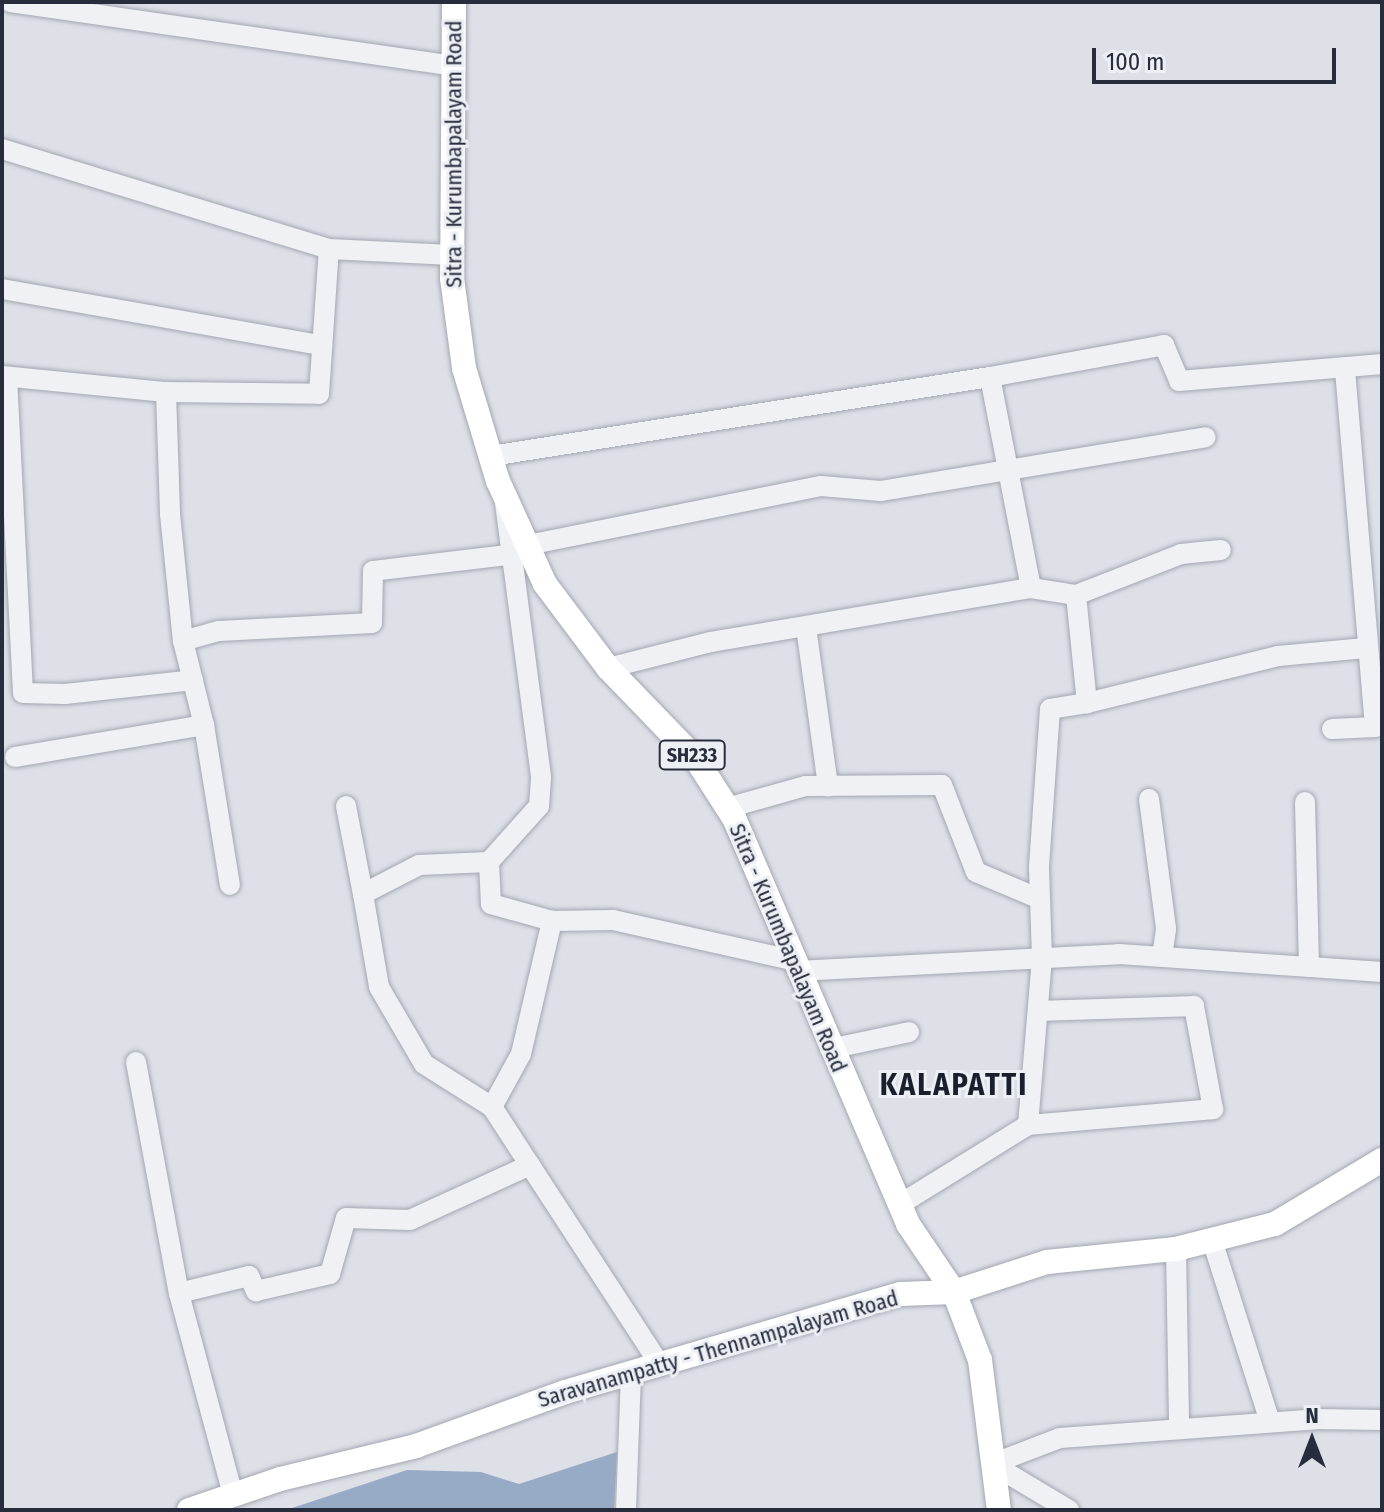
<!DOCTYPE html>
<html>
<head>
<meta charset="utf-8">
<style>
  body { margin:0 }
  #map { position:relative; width:1384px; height:1512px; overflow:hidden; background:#dde0e7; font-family:"Fira Sans Condensed",sans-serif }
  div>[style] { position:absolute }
  .water>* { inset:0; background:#98abc6 }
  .roads { filter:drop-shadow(0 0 2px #a3a7b1) drop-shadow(0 0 2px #a3a7b1) }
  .minor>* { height:20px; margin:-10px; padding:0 10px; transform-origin:10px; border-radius:10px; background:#f0f1f5 }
  .major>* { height:24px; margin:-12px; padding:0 12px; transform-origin:12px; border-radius:12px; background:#fff }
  span { translate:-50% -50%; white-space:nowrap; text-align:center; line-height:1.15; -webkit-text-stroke:6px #eceff4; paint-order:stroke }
  .shield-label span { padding:2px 6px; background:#eceff4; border:2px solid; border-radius:6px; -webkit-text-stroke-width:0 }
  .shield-label { font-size:20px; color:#272d3d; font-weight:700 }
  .street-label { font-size:22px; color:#272d3d }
  .district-label { font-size:30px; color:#191f2d; font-weight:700; letter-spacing:2px }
  .frame { position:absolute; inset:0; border:4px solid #272d3d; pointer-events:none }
  .north { position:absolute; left:1272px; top:1400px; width:80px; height:80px; -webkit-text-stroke:6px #eceff4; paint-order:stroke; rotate:0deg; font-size:22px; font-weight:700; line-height:32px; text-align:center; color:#272d3d }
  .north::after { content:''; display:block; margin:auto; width:28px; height:36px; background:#272d3d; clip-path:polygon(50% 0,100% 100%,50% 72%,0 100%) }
  .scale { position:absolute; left:1092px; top:48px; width:244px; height:36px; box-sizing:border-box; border:4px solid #272d3d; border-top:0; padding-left:10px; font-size:24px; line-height:28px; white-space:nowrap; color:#272d3d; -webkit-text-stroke:6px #eceff4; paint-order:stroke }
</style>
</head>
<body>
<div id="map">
  <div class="water">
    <i style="clip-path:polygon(617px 1452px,614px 1510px,286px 1510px,407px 1470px,481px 1472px,519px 1484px)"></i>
  </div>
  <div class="roads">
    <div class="minor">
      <i style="left:10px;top:2px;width:449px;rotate:8.2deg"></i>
      <i style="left:2px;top:149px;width:342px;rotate:17deg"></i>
      <i style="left:2px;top:289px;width:324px;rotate:10deg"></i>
      <i style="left:2px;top:376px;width:165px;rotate:5.6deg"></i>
      <i style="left:166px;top:392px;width:153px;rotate:0.7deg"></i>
      <i style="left:319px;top:394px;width:145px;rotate:-86.1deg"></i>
      <i style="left:329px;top:249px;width:123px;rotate:2.8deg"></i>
      <i style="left:7px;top:377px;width:316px;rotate:87.1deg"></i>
      <i style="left:23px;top:693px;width:42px;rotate:1.4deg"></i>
      <i style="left:65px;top:694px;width:129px;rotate:-6.2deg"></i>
      <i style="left:990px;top:377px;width:177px;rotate:-10.4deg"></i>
      <i style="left:1164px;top:345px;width:39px;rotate:67deg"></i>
      <i style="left:1179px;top:381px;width:204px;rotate:-4.8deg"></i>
      <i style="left:166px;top:392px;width:122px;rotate:88.1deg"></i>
      <i style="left:170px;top:514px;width:128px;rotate:84.2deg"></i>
      <i style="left:183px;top:641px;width:87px;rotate:76deg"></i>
      <i style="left:204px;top:725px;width:162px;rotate:80.8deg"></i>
      <i style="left:491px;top:456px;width:505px;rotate:-9deg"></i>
      <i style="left:990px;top:377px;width:215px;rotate:79deg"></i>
      <i style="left:1031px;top:588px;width:46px;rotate:8.8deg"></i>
      <i style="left:1076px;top:595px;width:109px;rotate:84.2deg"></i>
      <i style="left:1087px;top:703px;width:37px;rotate:171deg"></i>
      <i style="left:1050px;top:709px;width:159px;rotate:94deg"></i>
      <i style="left:1039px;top:868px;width:90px;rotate:88.1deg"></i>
      <i style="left:1042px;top:958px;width:168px;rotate:94.8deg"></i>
      <i style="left:1028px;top:1125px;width:152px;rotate:148.2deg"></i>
      <i style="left:505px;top:503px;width:277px;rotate:82.5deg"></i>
      <i style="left:541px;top:778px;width:28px;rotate:94deg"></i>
      <i style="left:539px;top:806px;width:75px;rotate:131.8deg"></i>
      <i style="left:489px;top:862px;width:70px;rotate:177.5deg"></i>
      <i style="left:419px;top:865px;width:63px;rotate:152.6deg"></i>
      <i style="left:363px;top:894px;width:94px;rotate:80.2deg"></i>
      <i style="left:379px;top:987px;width:89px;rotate:59.7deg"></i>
      <i style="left:424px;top:1064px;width:80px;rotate:32.3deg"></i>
      <i style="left:492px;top:1107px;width:306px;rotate:56.9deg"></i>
      <i style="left:528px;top:545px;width:299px;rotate:-11.4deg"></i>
      <i style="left:821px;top:486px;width:60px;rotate:4.8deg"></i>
      <i style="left:881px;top:491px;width:329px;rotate:-9.4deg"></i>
      <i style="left:1076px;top:595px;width:113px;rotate:-21.3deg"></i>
      <i style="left:1181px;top:554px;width:40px;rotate:-5.7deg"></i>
      <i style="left:806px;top:627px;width:161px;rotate:82.1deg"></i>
      <i style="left:183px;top:641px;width:37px;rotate:-16deg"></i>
      <i style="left:219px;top:631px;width:153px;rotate:-3deg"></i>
      <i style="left:372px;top:623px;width:52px;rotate:-88.9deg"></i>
      <i style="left:373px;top:571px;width:136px;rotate:-6.8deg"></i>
      <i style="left:608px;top:668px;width:106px;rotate:-14.2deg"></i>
      <i style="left:711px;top:642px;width:325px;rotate:-9.6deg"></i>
      <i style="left:1087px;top:703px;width:197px;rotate:-13.8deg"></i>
      <i style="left:1278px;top:656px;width:88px;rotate:-5.2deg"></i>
      <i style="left:1332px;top:729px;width:43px;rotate:-2.7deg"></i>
      <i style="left:1375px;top:727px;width:361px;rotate:-94.8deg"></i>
      <i style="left:15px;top:757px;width:192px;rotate:-9.6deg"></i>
      <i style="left:1149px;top:799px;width:131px;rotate:82.5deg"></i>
      <i style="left:1166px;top:929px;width:28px;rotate:98deg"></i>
      <i style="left:1305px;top:802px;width:165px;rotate:88.6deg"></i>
      <i style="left:346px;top:806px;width:90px;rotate:79.1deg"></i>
      <i style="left:727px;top:808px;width:82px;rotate:-15.6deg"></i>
      <i style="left:806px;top:786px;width:136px;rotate:-0.4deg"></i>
      <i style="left:942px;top:785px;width:93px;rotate:68.7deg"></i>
      <i style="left:976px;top:872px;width:69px;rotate:22.9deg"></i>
      <i style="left:489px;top:862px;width:42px;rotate:87.3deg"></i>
      <i style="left:491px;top:904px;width:63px;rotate:15.6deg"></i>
      <i style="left:552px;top:921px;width:61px;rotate:-0.9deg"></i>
      <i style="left:613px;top:920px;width:183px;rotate:12.6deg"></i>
      <i style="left:797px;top:971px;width:322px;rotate:-3deg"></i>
      <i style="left:1119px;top:954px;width:264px;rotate:3.9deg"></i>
      <i style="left:830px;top:1049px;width:81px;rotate:-12.1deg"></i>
      <i style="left:136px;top:1062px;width:235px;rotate:79.5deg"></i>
      <i style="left:492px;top:1107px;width:60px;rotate:-61.3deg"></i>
      <i style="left:521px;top:1054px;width:137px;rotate:-76.9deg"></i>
      <i style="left:1028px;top:1125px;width:186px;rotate:-4.9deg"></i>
      <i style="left:1213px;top:1109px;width:105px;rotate:-100.5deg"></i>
      <i style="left:1194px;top:1006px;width:156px;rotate:178.2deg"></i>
      <i style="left:1212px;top:1240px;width:191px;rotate:72.3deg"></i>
      <i style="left:1176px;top:1249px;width:180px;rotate:89deg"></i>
      <i style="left:992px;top:1464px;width:73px;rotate:-20.9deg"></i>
      <i style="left:1060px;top:1438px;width:257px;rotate:-4.2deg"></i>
      <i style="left:1316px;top:1419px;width:66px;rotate:0.9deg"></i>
      <i style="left:992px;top:1464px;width:90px;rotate:30.9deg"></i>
      <i style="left:233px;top:1495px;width:209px;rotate:-105deg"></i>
      <i style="left:179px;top:1293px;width:72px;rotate:-13.7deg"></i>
      <i style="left:249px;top:1276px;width:17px;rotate:65deg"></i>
      <i style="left:256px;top:1291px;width:76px;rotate:-12.9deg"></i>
      <i style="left:330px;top:1274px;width:58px;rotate:-74.1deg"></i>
      <i style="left:346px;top:1218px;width:64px;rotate:1.8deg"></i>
      <i style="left:410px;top:1220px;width:132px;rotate:-24.6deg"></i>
      <i style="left:626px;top:1510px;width:138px;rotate:-87.9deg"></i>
    </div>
    <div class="major">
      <i style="left:454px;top:2px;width:276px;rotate:90.4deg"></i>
      <i style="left:452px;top:278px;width:91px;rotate:82.4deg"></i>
      <i style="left:464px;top:368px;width:118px;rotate:73.3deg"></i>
      <i style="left:498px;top:481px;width:113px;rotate:65.5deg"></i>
      <i style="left:545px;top:584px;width:105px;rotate:53.1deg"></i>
      <i style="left:608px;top:668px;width:127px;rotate:46deg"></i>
      <i style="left:696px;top:759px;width:72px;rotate:57.4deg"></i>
      <i style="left:735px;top:820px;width:439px;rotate:66.8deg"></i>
      <i style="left:908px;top:1224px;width:82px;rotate:55.9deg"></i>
      <i style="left:954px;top:1292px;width:73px;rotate:69.1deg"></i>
      <i style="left:980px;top:1360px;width:151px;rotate:82.8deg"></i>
      <i style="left:189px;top:1510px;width:96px;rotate:-18.8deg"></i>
      <i style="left:280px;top:1479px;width:140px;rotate:-13.6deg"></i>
      <i style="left:416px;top:1446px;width:158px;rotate:-19.9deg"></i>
      <i style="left:565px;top:1392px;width:350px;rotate:-16.3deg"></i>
      <i style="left:901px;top:1294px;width:53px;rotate:-2.2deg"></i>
      <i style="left:954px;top:1292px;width:98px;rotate:-17.9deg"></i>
      <i style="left:1047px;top:1262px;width:130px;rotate:-5.8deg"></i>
      <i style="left:1176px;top:1249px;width:102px;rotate:-14.2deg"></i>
      <i style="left:1275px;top:1224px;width:125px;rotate:-30.9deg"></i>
    </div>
  </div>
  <div class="shield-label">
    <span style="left:692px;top:755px">SH233</span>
  </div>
  <div class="street-label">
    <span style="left:454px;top:154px;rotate:-90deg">Sitra - Kurumbapalayam Road</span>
    <span style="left:788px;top:948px;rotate:67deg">Sitra - Kurumbapalayam Road</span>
    <span style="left:718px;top:1349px;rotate:-16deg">Saravanampatty - Thennampalayam Road</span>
  </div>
  <div class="district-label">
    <span style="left:954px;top:1085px">KALAPATTI</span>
  </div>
  <div class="frame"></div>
  <div class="north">N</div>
  <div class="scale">100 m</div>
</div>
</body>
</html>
